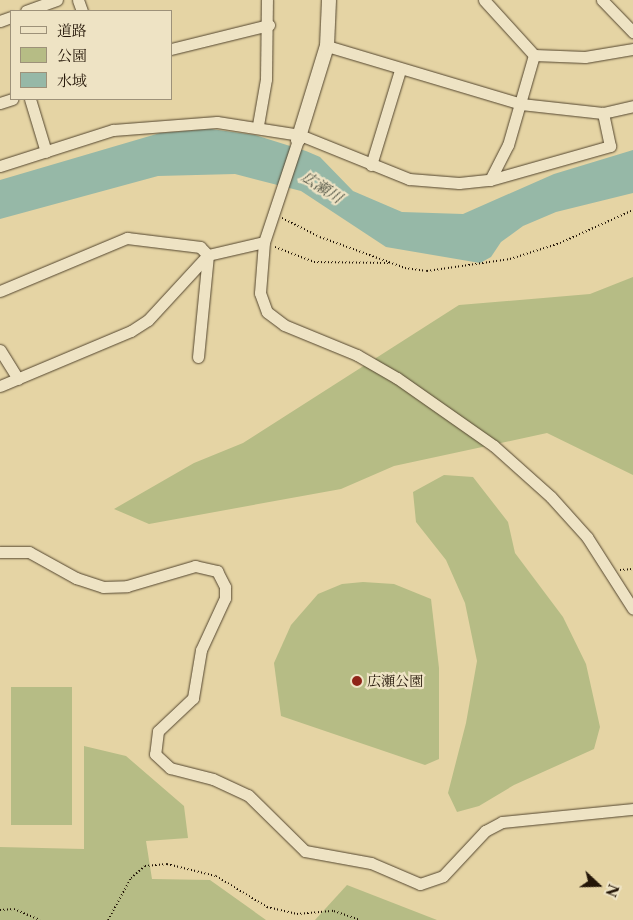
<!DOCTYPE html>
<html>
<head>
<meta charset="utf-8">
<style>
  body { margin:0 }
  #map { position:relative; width:633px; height:920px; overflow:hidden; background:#e5d4a4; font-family:"Libre Caslon Text","Noto Serif JP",serif }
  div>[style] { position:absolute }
  .green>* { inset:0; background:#b6bc85 }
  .water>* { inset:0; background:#96b8a7 }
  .path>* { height:2px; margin-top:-1px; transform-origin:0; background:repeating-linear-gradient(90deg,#241608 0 1px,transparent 0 3.5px) }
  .roads { filter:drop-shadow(0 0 1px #54462f) drop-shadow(0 0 1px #54462f) }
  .minor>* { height:11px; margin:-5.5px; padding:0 5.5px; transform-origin:5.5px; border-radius:5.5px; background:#eee3c4 }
  .tertiary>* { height:14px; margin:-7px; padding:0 7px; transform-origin:7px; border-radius:7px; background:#eee3c4 }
  .dots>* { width:14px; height:14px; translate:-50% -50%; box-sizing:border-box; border:2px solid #eee3c4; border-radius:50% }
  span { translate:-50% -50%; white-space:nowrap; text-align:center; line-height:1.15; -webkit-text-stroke:4.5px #eee3c4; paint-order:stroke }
  .poi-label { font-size:14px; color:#241608 }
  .left { translate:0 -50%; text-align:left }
  .water-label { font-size:15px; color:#4c4f40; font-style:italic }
  .legend { position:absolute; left:10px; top:10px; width:162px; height:90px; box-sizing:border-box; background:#eee3c4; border:1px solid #9d9179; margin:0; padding:6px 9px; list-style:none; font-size:15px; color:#241608 }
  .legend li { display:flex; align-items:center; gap:10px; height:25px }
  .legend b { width:25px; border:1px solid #9d9179 }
  .north { position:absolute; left:573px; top:860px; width:50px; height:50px; -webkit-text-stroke:4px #eee3c4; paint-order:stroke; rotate:111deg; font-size:14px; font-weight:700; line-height:20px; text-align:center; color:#241608 }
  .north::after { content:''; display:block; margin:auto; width:18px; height:22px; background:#241608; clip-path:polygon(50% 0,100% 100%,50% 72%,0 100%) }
</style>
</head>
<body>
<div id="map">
  <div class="green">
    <i style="clip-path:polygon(633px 277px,633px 475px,547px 433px,394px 466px,341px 489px,149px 524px,114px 509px,194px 463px,243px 443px,459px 305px,590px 294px)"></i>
    <i style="clip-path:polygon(444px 475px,473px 477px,508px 522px,515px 553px,563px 617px,586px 664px,600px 727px,594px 749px,514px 785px,479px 806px,457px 812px,448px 793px,466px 723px,477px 661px,465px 603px,446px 560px,416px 522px,413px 492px)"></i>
    <i style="clip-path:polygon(363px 582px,394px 584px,431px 599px,439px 668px,439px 759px,425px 765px,281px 716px,274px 663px,291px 625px,318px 594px,342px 584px)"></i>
    <i style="clip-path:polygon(11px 687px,72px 687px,72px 825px,11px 825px)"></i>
    <i style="clip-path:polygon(84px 746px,126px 756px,184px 806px,188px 838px,146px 841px,152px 879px,210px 880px,266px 920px,0 920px,0 847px,84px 849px)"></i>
    <i style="clip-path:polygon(347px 885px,437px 920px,315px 920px)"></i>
  </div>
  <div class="water">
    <i style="clip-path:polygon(211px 129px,255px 135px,306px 151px,320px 157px,353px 191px,402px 212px,463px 214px,554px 174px,633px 150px,633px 193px,556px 212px,523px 226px,501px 242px,491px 257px,480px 263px,386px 247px,301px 191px,235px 174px,158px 176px,0 219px,0 180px,160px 133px)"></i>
  </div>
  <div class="path">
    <i style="left:282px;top:218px;width:42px;rotate:26.6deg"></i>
    <i style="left:320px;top:237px;width:90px;rotate:20deg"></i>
    <i style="left:405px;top:268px;width:22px;rotate:8deg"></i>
    <i style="left:427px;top:271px;width:84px;rotate:-8.2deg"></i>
    <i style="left:510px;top:259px;width:52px;rotate:-17.7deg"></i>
    <i style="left:560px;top:243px;width:80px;rotate:-24.3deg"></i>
    <i style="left:275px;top:247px;width:42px;rotate:21deg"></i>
    <i style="left:314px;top:262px;width:76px;rotate:0.8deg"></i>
    <i style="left:620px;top:570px;width:13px;rotate:-4deg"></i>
    <i style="left:0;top:910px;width:14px;rotate:-4deg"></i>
    <i style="left:14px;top:909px;width:28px;rotate:23deg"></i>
    <i style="left:108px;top:920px;width:48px;rotate:-61.3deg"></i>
    <i style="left:131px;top:878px;width:18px;rotate:-41deg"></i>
    <i style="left:145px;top:866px;width:22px;rotate:-5deg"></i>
    <i style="left:167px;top:864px;width:50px;rotate:13.8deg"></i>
    <i style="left:216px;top:876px;width:60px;rotate:31.3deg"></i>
    <i style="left:267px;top:907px;width:31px;rotate:13deg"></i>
    <i style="left:297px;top:914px;width:37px;rotate:-5deg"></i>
    <i style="left:334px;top:911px;width:28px;rotate:19deg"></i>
  </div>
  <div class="roads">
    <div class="minor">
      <i style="left:78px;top:0;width:12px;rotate:70deg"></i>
      <i style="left:484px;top:0;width:74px;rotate:47.7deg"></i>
      <i style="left:534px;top:55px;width:51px;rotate:2.2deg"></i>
      <i style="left:585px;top:57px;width:49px;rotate:-9.5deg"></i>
      <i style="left:602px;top:0;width:45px;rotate:45.9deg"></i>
      <i style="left:26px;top:11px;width:33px;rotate:-20deg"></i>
      <i style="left:0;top:21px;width:12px;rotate:-20deg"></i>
      <i style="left:327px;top:46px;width:202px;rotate:16.6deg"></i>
      <i style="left:521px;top:104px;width:82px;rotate:6.3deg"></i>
      <i style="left:603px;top:113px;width:31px;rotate:-13deg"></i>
      <i style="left:171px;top:49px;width:101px;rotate:-13.8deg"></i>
      <i style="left:30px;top:99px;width:55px;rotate:73.2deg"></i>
      <i style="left:0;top:103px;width:13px;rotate:-18deg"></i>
      <i style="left:258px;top:125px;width:47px;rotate:-80.1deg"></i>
      <i style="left:266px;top:79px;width:79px;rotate:-89.3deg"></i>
      <i style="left:298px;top:140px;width:108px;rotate:108.4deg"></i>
      <i style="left:264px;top:242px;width:51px;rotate:94.5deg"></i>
      <i style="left:260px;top:293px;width:20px;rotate:70deg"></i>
      <i style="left:267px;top:312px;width:21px;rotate:37deg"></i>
      <i style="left:284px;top:325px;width:79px;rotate:22.3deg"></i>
      <i style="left:357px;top:355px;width:46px;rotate:29.9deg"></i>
      <i style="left:397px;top:378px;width:118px;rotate:35deg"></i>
      <i style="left:494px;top:446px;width:76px;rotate:41.8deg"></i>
      <i style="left:551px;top:497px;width:54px;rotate:48deg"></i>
      <i style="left:587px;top:537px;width:85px;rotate:57.4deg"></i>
      <i style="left:371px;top:165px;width:99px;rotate:-73deg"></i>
      <i style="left:0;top:166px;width:119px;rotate:-17.7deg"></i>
      <i style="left:113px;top:130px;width:104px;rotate:-4.4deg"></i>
      <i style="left:217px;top:122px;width:84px;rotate:8.9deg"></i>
      <i style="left:300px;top:135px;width:118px;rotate:22deg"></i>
      <i style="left:409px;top:179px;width:50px;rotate:4.6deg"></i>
      <i style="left:459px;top:183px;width:31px;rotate:-6deg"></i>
      <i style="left:490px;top:180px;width:125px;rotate:-15.8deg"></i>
      <i style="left:610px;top:146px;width:34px;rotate:-102deg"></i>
      <i style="left:490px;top:180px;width:39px;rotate:-63deg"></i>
      <i style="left:508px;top:145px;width:94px;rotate:-73.9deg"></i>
      <i style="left:0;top:291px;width:138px;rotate:-22.7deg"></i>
      <i style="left:127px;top:238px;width:74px;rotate:7deg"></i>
      <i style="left:200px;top:247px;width:11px;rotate:45deg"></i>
      <i style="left:0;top:350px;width:34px;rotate:58deg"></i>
      <i style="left:198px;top:357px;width:102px;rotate:-84.4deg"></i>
      <i style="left:0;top:386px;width:142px;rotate:-22.8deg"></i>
      <i style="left:131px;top:331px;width:20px;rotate:-33deg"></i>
      <i style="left:148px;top:320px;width:88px;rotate:-47.3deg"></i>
      <i style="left:208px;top:255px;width:57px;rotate:-13.1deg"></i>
      <i style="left:0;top:552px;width:29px"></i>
      <i style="left:29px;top:552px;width:54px;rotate:29deg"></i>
      <i style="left:76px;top:578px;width:28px;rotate:18deg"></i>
      <i style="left:103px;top:587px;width:24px;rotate:-2deg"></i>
      <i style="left:127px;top:586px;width:71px;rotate:-16.4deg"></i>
      <i style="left:195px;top:566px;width:23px;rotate:13deg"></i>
      <i style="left:217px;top:571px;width:18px;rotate:63deg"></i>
      <i style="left:225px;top:587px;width:11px;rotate:90deg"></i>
      <i style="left:225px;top:598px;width:57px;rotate:114.8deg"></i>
      <i style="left:201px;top:650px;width:49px;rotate:99.5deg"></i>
      <i style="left:193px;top:698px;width:48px;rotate:136.7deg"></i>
      <i style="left:158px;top:731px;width:23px;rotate:97deg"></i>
      <i style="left:155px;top:754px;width:21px;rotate:43deg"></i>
      <i style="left:170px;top:768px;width:44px;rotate:14.3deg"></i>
      <i style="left:213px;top:779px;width:38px;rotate:25deg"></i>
      <i style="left:248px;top:795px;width:80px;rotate:44.5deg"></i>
      <i style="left:305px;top:851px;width:67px;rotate:10.3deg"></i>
      <i style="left:371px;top:863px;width:53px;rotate:23.2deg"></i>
      <i style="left:420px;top:884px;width:24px;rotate:-19deg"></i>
      <i style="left:443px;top:876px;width:62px;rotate:-47deg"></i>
      <i style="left:485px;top:831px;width:19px;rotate:-28deg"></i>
      <i style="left:502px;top:822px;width:132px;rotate:-5.7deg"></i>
    </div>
    <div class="tertiary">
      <i style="left:298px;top:140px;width:98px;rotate:-72.9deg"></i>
      <i style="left:327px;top:46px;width:46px;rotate:-87.5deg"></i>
    </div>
  </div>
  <div class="dots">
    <i style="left:357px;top:681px;background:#8f2418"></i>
  </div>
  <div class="poi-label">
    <span class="left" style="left:367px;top:681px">広瀬公園</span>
  </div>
  <div class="water-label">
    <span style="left:322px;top:187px;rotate:33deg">広瀬川</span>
  </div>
  <ul class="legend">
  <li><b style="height:6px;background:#eee3c4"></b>道路</li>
  <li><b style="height:14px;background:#b6bc85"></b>公園</li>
  <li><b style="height:14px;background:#96b8a7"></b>水域</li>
  </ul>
  <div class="north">N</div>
</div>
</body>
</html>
